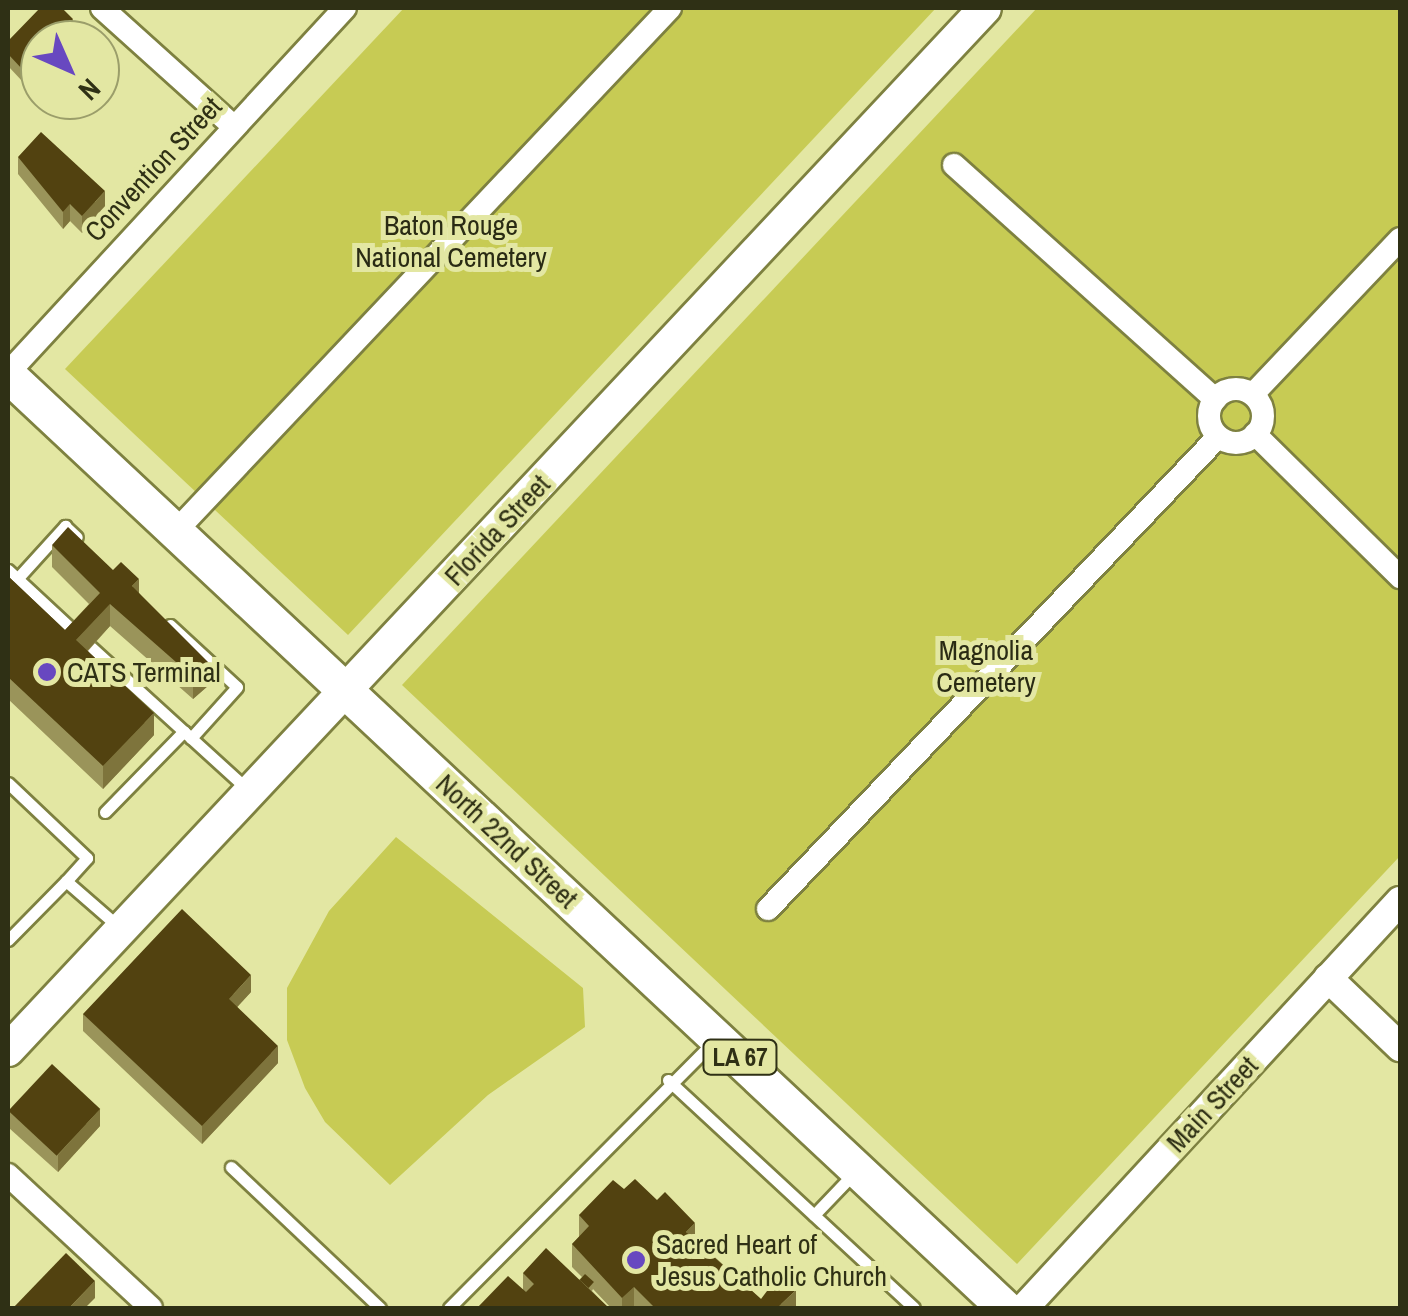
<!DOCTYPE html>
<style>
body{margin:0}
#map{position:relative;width:1408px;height:1316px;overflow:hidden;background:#e3e7a3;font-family:"Archivo Narrow",sans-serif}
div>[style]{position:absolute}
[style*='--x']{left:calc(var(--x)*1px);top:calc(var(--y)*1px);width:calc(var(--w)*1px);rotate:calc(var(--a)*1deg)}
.green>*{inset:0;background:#c7cb54}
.roads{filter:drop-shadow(2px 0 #7e8140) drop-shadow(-2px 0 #7e8140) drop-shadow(0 2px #7e8140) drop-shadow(0 -2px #7e8140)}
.service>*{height:11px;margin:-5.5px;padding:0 5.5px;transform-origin:5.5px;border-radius:5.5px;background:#fff}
.minor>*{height:22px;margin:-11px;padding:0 11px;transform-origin:11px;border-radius:11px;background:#fff}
.minor>.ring{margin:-11px;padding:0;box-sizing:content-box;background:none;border:22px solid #fff;border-radius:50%}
.tertiary>*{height:28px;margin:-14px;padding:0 14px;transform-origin:14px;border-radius:14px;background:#fff}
.secondary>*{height:32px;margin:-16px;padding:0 16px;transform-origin:16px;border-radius:16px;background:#fff}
.primary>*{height:35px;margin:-17.5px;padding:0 17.5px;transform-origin:17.5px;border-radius:17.5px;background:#fff}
.wall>*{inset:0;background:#9a945a}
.shaded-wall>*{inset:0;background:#7e743c}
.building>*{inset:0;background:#524210;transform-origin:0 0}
.dots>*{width:28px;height:28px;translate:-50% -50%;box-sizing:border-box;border:5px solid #e3e7a3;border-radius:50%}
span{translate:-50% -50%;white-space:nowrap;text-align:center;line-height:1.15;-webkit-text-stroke:10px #e3e7a3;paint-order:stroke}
.shield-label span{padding:2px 8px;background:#e3e7a3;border:2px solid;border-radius:8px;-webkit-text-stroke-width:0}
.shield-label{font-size:25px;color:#2f3015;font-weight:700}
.street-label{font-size:28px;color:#2f3015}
.park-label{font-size:28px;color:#2a2b14}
.poi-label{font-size:28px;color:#2f3015}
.left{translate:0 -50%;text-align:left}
.frame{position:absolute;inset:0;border:10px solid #2f3015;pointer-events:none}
.north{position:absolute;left:20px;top:20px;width:100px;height:100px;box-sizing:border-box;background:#e3e7a3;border:2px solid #9b9e6a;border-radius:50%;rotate:135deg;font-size:28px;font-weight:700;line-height:40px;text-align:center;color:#2f3015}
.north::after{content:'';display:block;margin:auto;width:35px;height:45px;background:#6848c0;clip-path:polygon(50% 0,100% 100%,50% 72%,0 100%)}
</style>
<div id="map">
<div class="green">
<i style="clip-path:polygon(404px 8px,936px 8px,348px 635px,65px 369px)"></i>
<i style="clip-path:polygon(1037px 8px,1400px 8px,1400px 856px,1017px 1264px,402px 685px)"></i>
<i style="clip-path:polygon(396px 837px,583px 988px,585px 1027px,488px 1095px,390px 1185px,325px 1122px,305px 1088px,287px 1040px,287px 988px,329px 911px)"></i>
</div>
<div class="roads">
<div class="service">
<i style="--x:8;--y:570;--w:96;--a:42.9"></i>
<i style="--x:17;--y:579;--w:72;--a:-47.8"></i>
<i style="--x:65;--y:526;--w:16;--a:43"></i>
<i style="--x:170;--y:625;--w:91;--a:42.8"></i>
<i style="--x:237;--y:687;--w:69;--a:132"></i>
<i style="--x:91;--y:647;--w:211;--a:42.3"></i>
<i style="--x:8;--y:783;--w:109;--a:43.5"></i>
<i style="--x:87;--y:858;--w:31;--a:132"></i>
<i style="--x:105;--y:812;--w:113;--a:-45.7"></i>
<i style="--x:8;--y:940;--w:83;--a:-45.5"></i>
<i style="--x:66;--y:881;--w:72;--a:41"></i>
<i style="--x:668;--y:1080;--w:335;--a:42.8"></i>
<i style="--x:231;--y:1167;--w:205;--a:43.4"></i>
<i style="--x:814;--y:1215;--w:61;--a:-46.3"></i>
<i style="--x:449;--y:1308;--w:375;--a:-45.2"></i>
</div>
<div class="minor">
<i style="--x:102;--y:8;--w:176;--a:42"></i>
<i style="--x:954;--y:165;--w:351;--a:41.9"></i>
<i style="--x:8;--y:373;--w:497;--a:-47.3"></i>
<i class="ring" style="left:1209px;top:389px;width:32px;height:32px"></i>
<i style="--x:1255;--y:392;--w:211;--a:-46.5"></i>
<i style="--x:1255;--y:434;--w:204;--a:44.6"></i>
<i style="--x:175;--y:532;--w:721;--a:-46.63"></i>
<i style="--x:768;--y:909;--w:649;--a:-46.37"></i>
<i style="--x:8;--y:1175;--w:195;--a:42.9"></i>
</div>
<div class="tertiary">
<i style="--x:1328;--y:978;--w:100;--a:43.8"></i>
<i style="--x:1024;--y:1308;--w:554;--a:-47.27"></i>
</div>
<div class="secondary">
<i style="--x:8;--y:1050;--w:1428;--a:-46.84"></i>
</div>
<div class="primary">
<i style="--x:8;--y:375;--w:1365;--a:43.1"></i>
</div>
</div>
<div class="wall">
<i style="clip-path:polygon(73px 30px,64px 40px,40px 40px,40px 65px,23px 82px,8px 66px,8px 41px)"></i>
<i style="clip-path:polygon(58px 100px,83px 100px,71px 113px)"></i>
<i style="clip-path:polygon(18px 157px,105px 208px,82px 233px,70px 221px,63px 229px,18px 174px)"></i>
<i style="clip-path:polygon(52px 545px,139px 593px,209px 685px,193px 699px,110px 626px,88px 651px,154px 735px,103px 789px,8px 699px,8px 576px,65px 630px,89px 604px,52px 567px)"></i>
<i style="clip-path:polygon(251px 992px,237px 1007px,278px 1063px,202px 1144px,83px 1031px,83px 1014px)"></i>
<i style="clip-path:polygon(9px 1111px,100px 1126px,58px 1172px,9px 1128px)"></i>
<i style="clip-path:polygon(624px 1189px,695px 1239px,761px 1299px,796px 1308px,611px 1308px,593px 1289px,592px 1291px,608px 1308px,477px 1308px,523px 1289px,523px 1273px,579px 1280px,582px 1277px,572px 1267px,572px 1244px,579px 1237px,579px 1215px)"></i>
</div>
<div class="shaded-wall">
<i style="clip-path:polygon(73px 19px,73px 30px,64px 40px,53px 40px)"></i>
<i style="clip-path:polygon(40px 53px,40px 65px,23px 82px,23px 70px)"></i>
<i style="clip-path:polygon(114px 55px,114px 67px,100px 82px,100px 70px)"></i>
<i style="clip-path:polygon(72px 100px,83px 100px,71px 113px,71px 101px)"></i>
<i style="clip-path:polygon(105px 191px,105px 208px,82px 233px,82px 216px)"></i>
<i style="clip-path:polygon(70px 204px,70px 221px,63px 229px,63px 212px)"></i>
<i style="clip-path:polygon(139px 579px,139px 601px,132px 586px)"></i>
<i style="clip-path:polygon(110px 604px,110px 626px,76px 663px,76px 640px)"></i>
<i style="clip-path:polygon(209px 663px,209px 685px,193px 699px,193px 677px)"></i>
<i style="clip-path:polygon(154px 713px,154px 735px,103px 789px,103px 766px)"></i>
<i style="clip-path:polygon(251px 975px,251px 992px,229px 1016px,229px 999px)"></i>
<i style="clip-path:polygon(278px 1046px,278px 1063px,202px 1144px,202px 1126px)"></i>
<i style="clip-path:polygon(100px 1109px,100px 1126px,58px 1172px,58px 1155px)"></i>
<i style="clip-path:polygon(695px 1223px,695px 1245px,686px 1232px)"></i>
<i style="clip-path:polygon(95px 1281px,95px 1298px,85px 1308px,69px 1308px)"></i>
<i style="clip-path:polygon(634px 1287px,634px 1308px,622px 1308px,622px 1298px)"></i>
<i style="clip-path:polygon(796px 1290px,796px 1308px,777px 1308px)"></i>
</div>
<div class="building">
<i style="clip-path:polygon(40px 8px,62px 8px,73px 19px,53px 40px,40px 40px,40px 53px,23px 70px,8px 54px,8px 41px)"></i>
<i style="clip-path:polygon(100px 41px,114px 55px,100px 70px)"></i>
<i style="clip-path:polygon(41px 132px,105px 191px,82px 216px,70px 204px,63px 212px,18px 157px)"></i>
<i style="clip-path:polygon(68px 527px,113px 570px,121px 562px,139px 579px,132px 586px,209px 663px,193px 677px,110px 604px,76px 640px,154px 713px,103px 766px,8px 677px,8px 576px,65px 630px,100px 593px,52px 545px)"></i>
<i style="clip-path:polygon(182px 909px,251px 975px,229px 999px,278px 1046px,202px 1126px,83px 1014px)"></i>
<i style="left:52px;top:1064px;width:66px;height:64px;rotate:43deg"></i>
<i style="clip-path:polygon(635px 1179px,657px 1200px,665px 1192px,695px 1223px,686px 1232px,761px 1299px,779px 1275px,796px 1290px,777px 1308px,655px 1308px,634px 1287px,622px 1298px,572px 1244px,589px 1226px,579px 1215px,613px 1180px,624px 1189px)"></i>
<i style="clip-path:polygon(546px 1248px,608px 1307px,607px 1308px,477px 1308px,508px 1276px,526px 1292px,534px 1284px,523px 1273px)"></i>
<i style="clip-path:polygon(66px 1253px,95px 1281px,69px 1308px,13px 1308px)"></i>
<i style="left:585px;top:1274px;width:12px;height:8px;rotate:42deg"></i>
</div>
<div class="dots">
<i style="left:47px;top:672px;background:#6848c0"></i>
<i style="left:636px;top:1260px;background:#6848c0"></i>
</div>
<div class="shield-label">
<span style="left:740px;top:1057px">LA 67</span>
</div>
<div class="street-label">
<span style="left:153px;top:169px;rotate:-47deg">Convention Street</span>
<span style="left:497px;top:530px;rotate:-47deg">Florida Street</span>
<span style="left:507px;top:841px;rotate:43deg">North 22nd Street</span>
<span style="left:1212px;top:1104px;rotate:-47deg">Main Street</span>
</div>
<div class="park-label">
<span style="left:451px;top:241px">Baton Rouge<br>National Cemetery</span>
<span style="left:986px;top:666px">Magnolia<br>Cemetery</span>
</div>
<div class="poi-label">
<span class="left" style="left:67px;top:672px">CATS Terminal</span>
<span class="left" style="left:656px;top:1260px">Sacred Heart of<br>Jesus Catholic Church</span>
</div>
<div class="frame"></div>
<div class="north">N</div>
</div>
